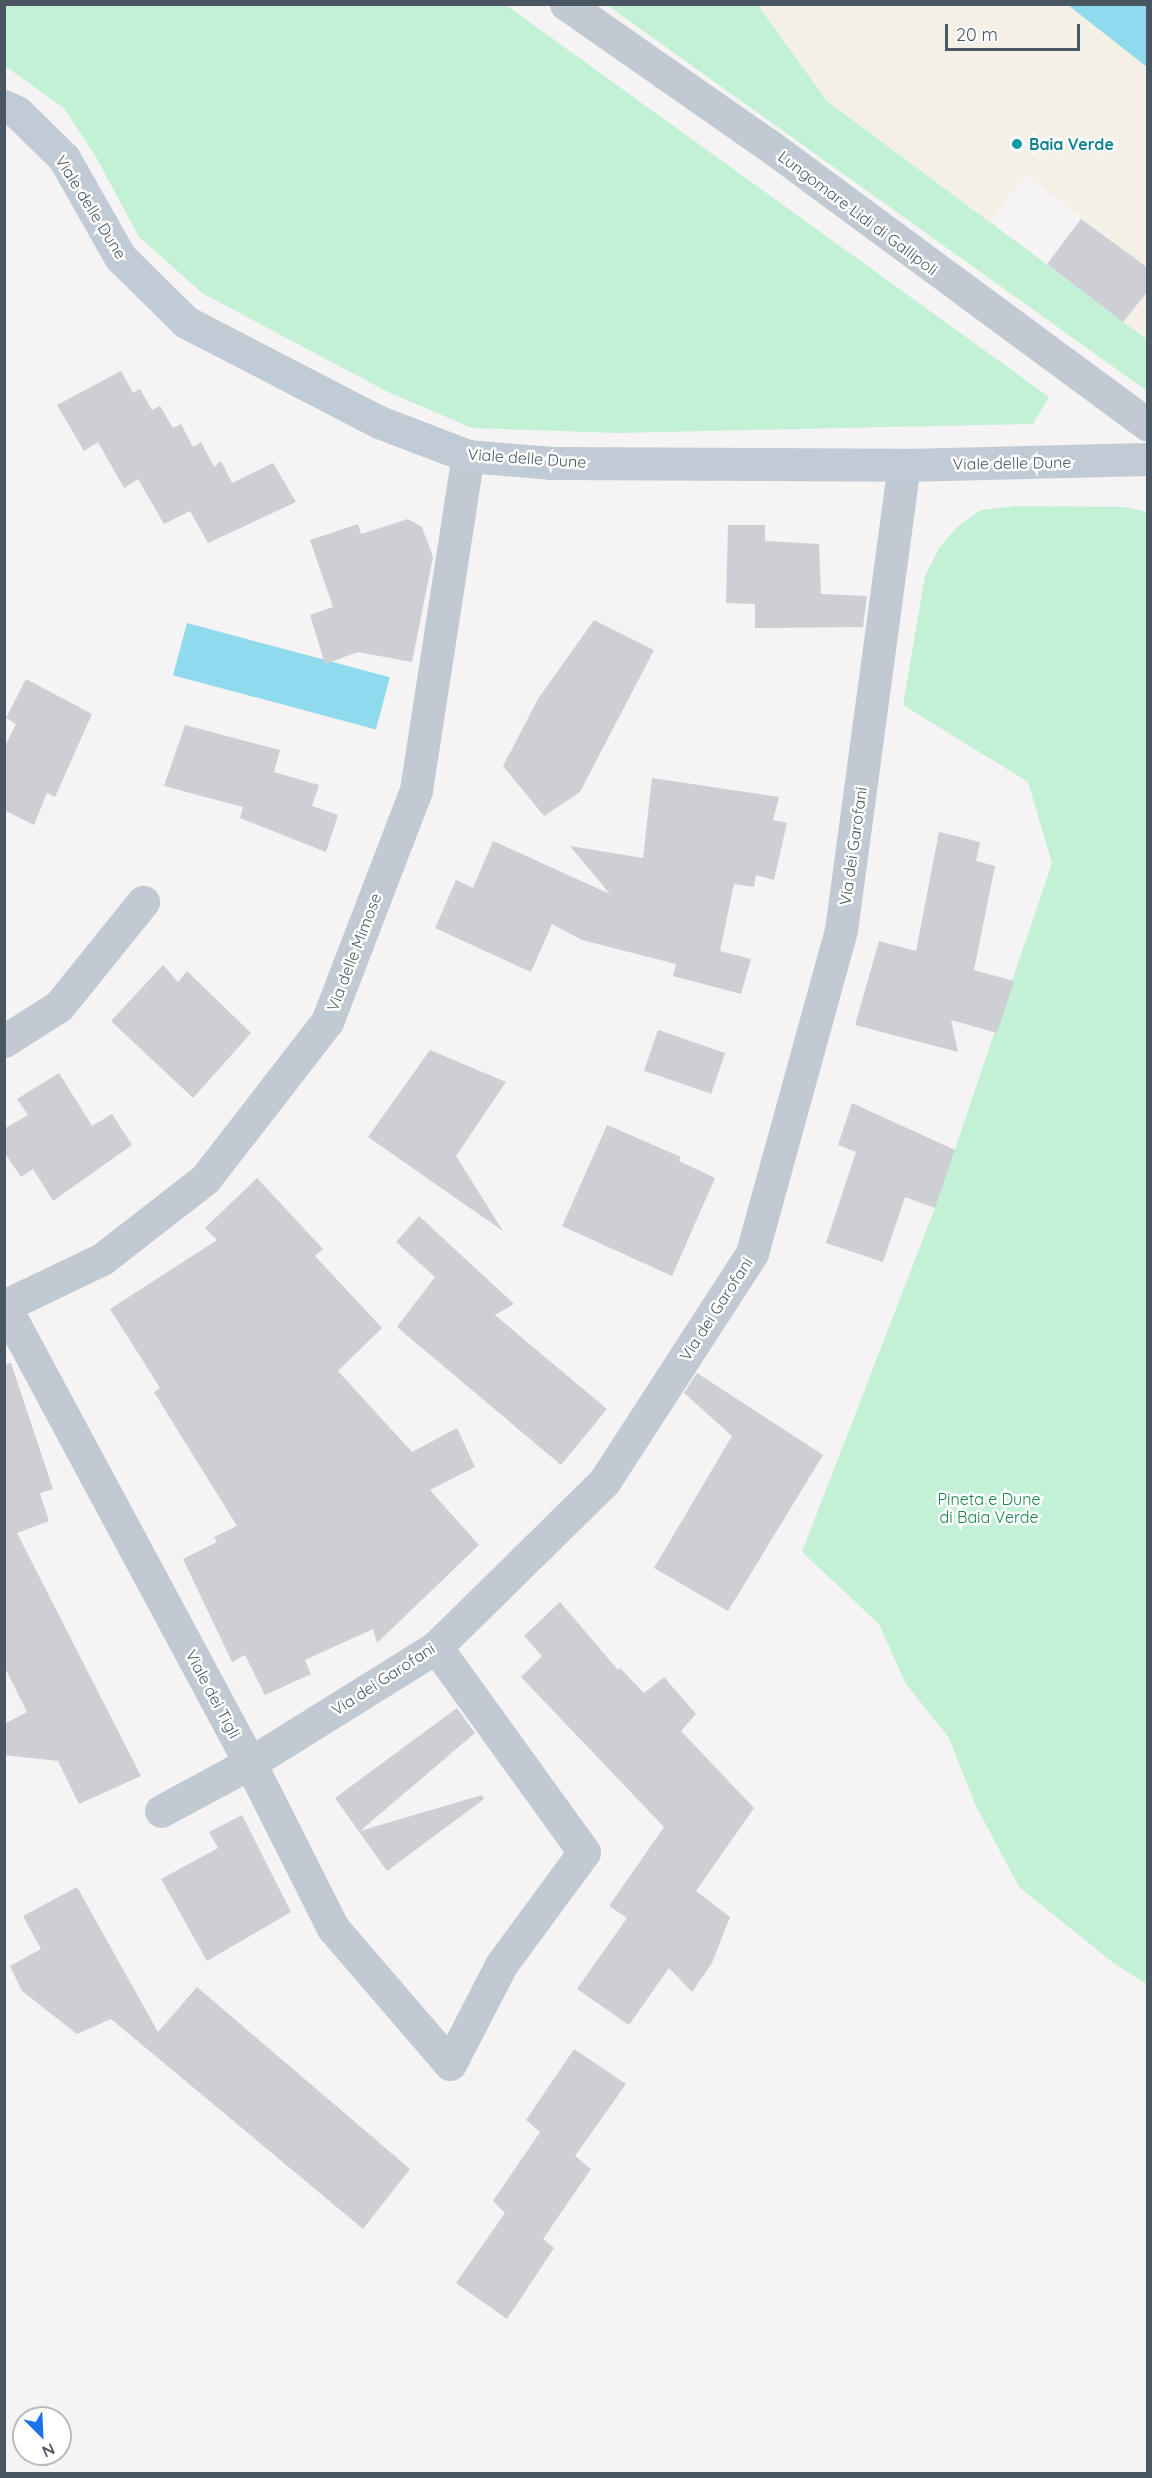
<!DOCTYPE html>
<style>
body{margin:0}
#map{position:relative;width:1152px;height:2478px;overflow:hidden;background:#f5f3f3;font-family:Quicksand,sans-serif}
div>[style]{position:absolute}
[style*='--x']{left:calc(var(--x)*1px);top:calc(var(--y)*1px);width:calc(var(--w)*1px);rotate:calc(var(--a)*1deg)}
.green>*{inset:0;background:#c3f1d5}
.sand>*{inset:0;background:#f5f0e5}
.water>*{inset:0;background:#90daee;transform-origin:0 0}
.building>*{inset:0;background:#cdcfd5;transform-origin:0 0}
.street>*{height:33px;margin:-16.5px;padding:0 16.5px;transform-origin:16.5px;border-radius:16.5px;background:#c1cad2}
.secondary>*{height:33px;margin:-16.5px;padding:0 16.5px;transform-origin:16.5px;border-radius:16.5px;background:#c1cbd6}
.dots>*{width:16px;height:16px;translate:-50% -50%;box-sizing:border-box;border:3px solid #fff;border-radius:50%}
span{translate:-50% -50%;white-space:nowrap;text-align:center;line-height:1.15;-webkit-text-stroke:5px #fff;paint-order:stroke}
.culture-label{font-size:16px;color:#0d838f;font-weight:700}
.left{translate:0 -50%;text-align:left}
.street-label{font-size:16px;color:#4a5661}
.park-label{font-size:16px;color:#17864f}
.frame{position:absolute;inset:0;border:6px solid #4a5661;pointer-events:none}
.north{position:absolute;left:12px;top:2406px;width:60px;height:60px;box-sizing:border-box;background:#fff;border:2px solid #b7bbc0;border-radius:50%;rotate:156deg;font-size:16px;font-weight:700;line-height:24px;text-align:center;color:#4a5661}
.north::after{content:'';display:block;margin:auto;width:21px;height:27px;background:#1a73e8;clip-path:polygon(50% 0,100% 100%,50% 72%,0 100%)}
.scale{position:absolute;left:945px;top:24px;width:135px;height:27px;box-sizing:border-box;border:3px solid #4a5661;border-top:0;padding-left:8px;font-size:18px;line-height:21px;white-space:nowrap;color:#4a5661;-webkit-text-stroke:4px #fff;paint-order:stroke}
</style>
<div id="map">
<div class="green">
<i style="clip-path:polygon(5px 4px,506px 5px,1049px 397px,1033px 424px,617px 433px,472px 428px,388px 392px,202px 293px,139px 237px,96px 157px,64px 108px,5px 66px)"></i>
<i style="clip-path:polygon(607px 5px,758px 5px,827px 101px,1147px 339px,1147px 391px)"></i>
<i style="clip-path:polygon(1017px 506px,1125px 507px,1147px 512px,1147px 1984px,1116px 1965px,1019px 1887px,975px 1804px,949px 1738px,906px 1684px,879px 1624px,802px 1552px,935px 1208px,1052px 863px,1028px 782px,903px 705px,925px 576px,939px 548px,957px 527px,981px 510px)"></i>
</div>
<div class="sand">
<i style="clip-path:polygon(758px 5px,1068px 5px,1147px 67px,1147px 268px,1026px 175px,990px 222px,827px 101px)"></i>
<i style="clip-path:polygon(1147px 291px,1147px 339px,1123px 322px)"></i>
</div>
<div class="water">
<i style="clip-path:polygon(1068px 5px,1147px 5px,1147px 67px)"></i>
<i style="left:187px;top:623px;width:210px;height:54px;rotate:15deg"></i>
</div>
<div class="building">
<i style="clip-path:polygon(1081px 219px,1148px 268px,1148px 291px,1123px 322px,1047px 264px)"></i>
<i style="clip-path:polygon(121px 371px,133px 393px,140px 389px,152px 410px,160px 406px,173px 428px,181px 424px,193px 447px,201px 442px,214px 467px,221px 461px,232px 483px,273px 463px,296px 502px,208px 543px,190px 511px,164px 524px,138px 479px,124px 488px,98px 442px,84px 451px,57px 405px)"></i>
<i style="clip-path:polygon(408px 519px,422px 527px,433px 557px,412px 662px,358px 652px,325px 664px,310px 615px,333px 607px,310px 540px,358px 524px,361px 534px)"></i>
<i style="clip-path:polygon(728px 525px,765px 525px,765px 541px,819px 544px,821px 594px,867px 596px,863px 627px,755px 628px,755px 604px,726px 603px)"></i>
<i style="clip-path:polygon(594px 620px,654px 650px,580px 792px,544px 816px,503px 766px,538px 699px)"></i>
<i style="clip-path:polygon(26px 679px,92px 714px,55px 797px,47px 793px,34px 825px,4px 810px,4px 748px,16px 724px,6px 718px)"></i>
<i style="clip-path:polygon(185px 725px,280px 750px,274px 772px,319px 785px,312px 806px,338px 815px,326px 852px,240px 818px,243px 807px,164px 786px)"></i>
<i style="clip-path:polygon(652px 778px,779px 797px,773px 820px,787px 823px,774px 880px,756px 875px,754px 887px,734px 884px,720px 951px,751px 959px,741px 994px,673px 976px,676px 964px,582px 940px,552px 924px,531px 972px,435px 928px,456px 880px,473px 888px,493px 841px,610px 894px,570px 846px,643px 858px)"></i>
<i style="clip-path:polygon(939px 832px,980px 842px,976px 861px,995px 866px,974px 970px,1014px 981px,997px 1033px,951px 1020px,958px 1052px,855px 1025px,879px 941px,916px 951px)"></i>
<i style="clip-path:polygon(163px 965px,178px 982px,187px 971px,251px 1033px,193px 1098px,111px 1021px)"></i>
<i style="left:658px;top:1030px;width:71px;height:43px;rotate:19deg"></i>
<i style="clip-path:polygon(430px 1050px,506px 1082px,456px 1156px,503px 1231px,368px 1137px)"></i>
<i style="clip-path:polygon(59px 1073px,92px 1126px,112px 1114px,132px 1145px,53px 1201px,33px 1169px,21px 1177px,4px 1152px,4px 1129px,28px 1115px,17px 1099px)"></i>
<i style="clip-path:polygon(852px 1103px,955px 1150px,935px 1208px,905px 1197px,883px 1262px,826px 1243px,856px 1152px,838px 1145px)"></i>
<i style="clip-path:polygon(607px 1125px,681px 1157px,679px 1161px,715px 1178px,672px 1276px,562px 1226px)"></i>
<i style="clip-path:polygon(257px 1178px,323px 1249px,315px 1256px,382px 1328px,338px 1371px,412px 1452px,457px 1428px,475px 1467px,430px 1490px,479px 1545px,377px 1643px,373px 1629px,305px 1660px,311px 1674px,265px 1695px,245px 1655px,232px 1662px,183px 1559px,217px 1542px,214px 1537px,237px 1526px,154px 1392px,160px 1388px,110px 1309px,217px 1240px,205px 1228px)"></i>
<i style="clip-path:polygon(419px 1216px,514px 1304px,495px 1315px,607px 1409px,561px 1465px,397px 1327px,435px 1277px,396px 1242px)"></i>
<i style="clip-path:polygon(11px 1363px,53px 1489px,40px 1493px,49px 1521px,17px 1533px,141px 1776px,79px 1804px,58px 1761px,4px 1755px,4px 1724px,27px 1712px,4px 1666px,4px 1364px)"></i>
<i style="clip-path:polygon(697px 1373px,823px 1455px,728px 1611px,654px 1568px,732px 1436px,684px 1393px)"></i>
<i style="clip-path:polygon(560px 1602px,618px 1670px,620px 1668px,644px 1693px,664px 1677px,696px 1714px,681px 1731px,754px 1808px,696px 1891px,730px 1917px,712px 1963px,692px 1992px,669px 1968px,629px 2025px,577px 1989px,627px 1918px,609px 1906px,664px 1827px,521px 1677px,542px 1656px,524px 1636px)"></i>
<i style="clip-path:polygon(457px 1708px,475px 1733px,360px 1831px,482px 1795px,484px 1799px,387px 1871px,335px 1798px)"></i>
<i style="clip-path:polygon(242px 1815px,291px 1912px,207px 1961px,161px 1879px,218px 1848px,209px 1832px)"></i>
<i style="clip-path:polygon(77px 1887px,158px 2032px,197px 1987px,410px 2169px,363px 2229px,111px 2019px,77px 2034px,22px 1991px,10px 1966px,41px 1949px,23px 1916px)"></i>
<i style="clip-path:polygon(574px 2049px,626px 2084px,575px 2156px,591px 2169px,543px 2239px,554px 2248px,507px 2319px,456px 2283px,505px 2213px,493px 2201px,540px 2132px,526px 2120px)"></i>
</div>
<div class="street">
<i style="--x:566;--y:4;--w:245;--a:34.9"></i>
<i style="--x:767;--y:144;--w:473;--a:36.4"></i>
<i style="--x:4;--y:1041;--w:65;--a:-32.5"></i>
<i style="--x:59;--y:1006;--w:134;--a:-51.1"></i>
<i style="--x:4;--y:1305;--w:520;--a:61.76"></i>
<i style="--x:250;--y:1763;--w:185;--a:63.3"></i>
<i style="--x:333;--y:1928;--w:179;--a:49.3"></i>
<i style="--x:450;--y:2064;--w:111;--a:-62.7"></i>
<i style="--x:501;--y:1965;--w:140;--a:-53.7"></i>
<i style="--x:584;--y:1852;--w:253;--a:-125.8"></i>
<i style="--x:4;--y:1306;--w:109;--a:-25.6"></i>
<i style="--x:102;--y:1259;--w:130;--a:-37.8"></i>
<i style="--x:205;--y:1179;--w:199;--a:-52.2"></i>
<i style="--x:327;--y:1022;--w:248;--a:-69"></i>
<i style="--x:416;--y:790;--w:338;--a:-81.2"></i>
<i style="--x:161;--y:1811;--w:101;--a:-28.3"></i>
<i style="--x:250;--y:1763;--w:219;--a:-31.9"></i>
<i style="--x:436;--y:1647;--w:235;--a:-44.5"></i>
<i style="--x:604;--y:1482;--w:273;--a:-57.1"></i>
<i style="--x:752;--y:1253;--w:335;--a:-74.6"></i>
<i style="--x:841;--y:930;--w:469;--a:-82.3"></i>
</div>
<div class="secondary">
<i style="--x:4;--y:106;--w:14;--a:25"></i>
<i style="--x:17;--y:112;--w:66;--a:44.4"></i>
<i style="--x:64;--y:158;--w:114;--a:60.5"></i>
<i style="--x:120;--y:257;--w:93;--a:44.6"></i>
<i style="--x:186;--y:322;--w:217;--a:27.4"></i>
<i style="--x:379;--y:422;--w:95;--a:20.9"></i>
<i style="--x:468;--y:456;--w:84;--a:4.8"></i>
<i style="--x:552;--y:463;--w:352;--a:0.3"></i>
<i style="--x:904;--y:465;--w:244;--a:-1.4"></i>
</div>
<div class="dots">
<i style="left:1017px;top:144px;background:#0f9aa8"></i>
</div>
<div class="culture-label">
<span class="left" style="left:1029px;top:144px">Baia Verde</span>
</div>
<div class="street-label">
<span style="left:91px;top:207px;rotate:58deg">Viale delle Dune</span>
<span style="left:858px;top:213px;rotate:37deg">Lungomare Lidi di Gallipoli</span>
<span style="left:527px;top:458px;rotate:4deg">Viale delle Dune</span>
<span style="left:1012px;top:463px;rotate:-1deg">Viale delle Dune</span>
<span style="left:853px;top:846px;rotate:-82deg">Via dei Garofani</span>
<span style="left:354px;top:952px;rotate:-69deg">Via delle Mimose</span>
<span style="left:716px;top:1309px;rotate:-57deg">Via dei Garofani</span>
<span style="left:383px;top:1679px;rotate:-33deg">Via dei Garofani</span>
<span style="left:213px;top:1694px;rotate:62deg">Viale dei Tigli</span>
</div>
<div class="park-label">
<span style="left:989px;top:1508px">Pineta e Dune<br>di Baia Verde</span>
</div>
<div class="frame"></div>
<div class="north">N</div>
<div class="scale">20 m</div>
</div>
